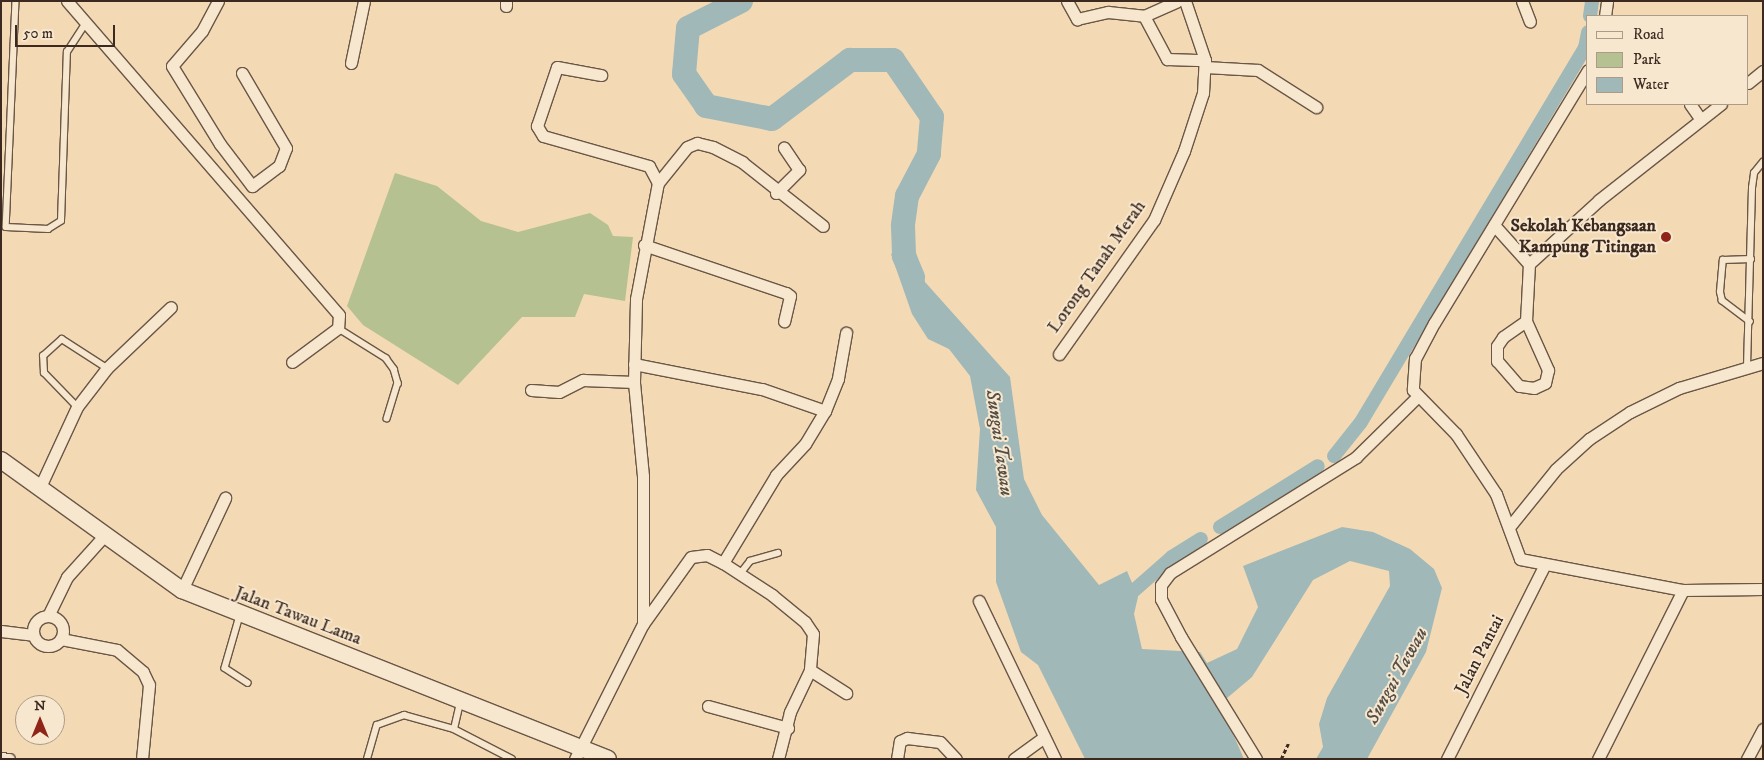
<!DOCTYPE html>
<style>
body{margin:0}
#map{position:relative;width:1764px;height:760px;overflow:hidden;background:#f3dab4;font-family:"IM FELL DW Pica",serif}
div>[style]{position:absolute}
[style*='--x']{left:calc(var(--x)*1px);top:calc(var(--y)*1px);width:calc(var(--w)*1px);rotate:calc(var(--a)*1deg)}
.green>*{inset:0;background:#b5c191}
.water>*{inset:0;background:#a0b8b8}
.canal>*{height:14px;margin:-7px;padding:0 7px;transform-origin:7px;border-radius:7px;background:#a0b8b8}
.river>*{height:24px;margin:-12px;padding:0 12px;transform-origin:12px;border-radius:12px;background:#a0b8b8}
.path>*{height:2.5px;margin-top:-1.25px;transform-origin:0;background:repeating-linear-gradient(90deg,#3c2a21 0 4px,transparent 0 6.5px)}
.roads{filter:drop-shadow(1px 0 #6a5646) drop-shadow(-1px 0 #6a5646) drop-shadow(0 1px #6a5646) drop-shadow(0 -1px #6a5646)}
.lane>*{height:5.5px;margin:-2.75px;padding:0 2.75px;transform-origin:2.75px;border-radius:2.75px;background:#f7e7ce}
.street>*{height:11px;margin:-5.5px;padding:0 5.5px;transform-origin:5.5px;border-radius:5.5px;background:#f7e7ce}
.street>.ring{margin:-5.5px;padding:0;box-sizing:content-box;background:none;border:11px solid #f7e7ce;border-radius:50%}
.secondary>*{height:16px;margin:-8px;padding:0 8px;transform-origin:8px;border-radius:8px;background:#f7e7ce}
.dots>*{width:14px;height:14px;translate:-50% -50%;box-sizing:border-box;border:2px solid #f7e7ce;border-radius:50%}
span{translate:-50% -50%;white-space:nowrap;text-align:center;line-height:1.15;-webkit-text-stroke:4px #f7e7ce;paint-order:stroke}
.poi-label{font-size:18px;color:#3c2a21;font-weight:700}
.right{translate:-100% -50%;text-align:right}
.street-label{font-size:18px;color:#3c2a21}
.water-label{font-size:19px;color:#554e47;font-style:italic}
.frame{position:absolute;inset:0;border:2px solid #3c2a21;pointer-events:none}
.legend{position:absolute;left:1586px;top:15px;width:162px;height:90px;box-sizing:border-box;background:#f7e7ce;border:1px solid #ac9b89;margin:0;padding:6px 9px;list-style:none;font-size:15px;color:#3c2a21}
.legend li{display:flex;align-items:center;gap:10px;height:25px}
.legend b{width:25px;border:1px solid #ac9b89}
.north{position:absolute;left:15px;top:695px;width:50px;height:50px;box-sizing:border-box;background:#f7e7ce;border:1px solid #ac9b89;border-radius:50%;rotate:0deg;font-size:14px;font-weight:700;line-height:20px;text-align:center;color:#3c2a21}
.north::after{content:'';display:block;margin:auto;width:18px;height:22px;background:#8f2418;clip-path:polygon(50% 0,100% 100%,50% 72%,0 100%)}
.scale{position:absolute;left:15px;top:25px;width:100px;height:22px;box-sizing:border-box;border:2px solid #3c2a21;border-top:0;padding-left:6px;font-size:15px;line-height:18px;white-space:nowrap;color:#3c2a21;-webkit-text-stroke:4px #f7e7ce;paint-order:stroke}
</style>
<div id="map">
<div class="green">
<i style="clip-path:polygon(395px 173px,437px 186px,481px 221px,518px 232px,590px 213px,608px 225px,613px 236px,633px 237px,625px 301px,584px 294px,575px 317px,522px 317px,458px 385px,363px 325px,347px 306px)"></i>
</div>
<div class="water">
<i style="clip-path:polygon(912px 240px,925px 282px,1010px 377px,1024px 479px,1042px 515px,1099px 585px,1127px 571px,1138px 597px,1134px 614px,1142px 649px,1200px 652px,1207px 663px,1237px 649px,1258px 607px,1243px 566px,1342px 527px,1373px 532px,1410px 549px,1434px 569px,1442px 588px,1426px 652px,1367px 759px,1316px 759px,1323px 747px,1319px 724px,1327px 698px,1390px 586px,1389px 571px,1350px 561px,1313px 580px,1252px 677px,1220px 704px,1244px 759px,1085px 759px,1038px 665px,1021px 652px,996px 582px,996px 527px,976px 490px,980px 429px,970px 376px,949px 349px,928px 339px,912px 314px,891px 254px)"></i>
</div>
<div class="canal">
<i style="--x:1590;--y:16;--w:15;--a:-82"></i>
<i style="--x:1334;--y:456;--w:43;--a:-51.5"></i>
<i style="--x:1361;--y:422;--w:436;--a:-59.1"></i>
<i style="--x:1585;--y:48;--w:16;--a:-79"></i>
<i style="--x:1220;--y:527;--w:115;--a:-31.9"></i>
<i style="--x:1122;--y:601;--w:67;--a:-41.3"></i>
<i style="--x:1172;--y:557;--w:34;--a:-32"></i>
</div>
<div class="river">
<i style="--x:741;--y:1;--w:59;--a:153"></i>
<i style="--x:688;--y:28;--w:46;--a:95"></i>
<i style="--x:684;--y:74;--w:39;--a:55"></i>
<i style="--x:706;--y:106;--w:67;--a:11.1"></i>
<i style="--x:772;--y:119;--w:98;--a:-37.1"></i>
<i style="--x:850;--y:60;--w:43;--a:0"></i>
<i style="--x:893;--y:60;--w:69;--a:55.6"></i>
<i style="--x:932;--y:117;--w:37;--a:95"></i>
<i style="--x:929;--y:154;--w:47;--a:117.6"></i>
<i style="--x:907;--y:196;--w:30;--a:98"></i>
<i style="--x:903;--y:226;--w:30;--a:88"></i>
<i style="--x:904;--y:256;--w:23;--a:67"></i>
</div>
<div class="path">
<i style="--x:1281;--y:759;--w:17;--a:-65"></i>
</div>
<div class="roads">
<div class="lane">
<i style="--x:16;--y:1;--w:226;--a:92.5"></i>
<i style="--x:6;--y:227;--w:42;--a:2.7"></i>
<i style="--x:48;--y:229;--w:15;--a:-32"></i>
<i style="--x:61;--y:221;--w:169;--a:-88"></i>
<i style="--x:67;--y:52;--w:35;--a:-57"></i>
<i style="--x:1750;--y:322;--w:35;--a:-143"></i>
<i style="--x:1722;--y:301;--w:9;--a:-103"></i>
<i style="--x:1720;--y:292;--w:32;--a:-85"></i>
<i style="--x:1723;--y:260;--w:28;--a:-2"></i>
<i style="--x:338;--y:328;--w:57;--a:32"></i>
<i style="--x:386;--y:358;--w:14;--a:54"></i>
<i style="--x:394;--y:369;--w:15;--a:74"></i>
<i style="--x:398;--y:383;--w:37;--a:107"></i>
<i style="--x:1747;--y:367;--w:179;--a:-88.4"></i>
<i style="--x:1752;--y:188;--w:15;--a:-82"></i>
<i style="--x:1754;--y:173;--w:14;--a:-51"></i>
<i style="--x:77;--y:407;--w:47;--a:-134.1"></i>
<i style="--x:44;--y:373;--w:17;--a:-93"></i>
<i style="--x:43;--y:356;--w:25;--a:-42"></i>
<i style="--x:62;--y:339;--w:54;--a:32.8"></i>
<i style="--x:740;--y:574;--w:16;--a:-52"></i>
<i style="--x:750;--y:561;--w:29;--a:-16"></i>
<i style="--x:240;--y:616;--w:54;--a:106.1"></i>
<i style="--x:225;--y:668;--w:27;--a:33"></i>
<i style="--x:454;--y:729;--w:27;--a:-77"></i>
<i style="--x:367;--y:759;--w:35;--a:-74"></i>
<i style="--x:377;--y:725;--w:29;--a:-20"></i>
<i style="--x:404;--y:715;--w:52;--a:15.6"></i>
<i style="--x:454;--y:729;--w:65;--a:27.3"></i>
</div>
<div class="street">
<i style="--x:67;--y:1;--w:415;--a:49.1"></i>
<i style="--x:339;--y:315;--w:13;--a:94"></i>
<i style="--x:338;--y:328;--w:57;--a:143.5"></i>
<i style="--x:218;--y:1;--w:34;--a:118"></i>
<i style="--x:202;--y:31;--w:46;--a:130.6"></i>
<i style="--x:172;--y:66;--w:92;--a:58.4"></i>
<i style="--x:220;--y:144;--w:53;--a:52.7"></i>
<i style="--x:252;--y:186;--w:34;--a:-37"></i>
<i style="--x:279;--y:166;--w:19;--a:-69"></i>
<i style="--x:286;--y:148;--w:87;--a:-120.4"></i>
<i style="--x:506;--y:1;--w:5;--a:90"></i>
<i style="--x:1067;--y:1;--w:21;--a:61"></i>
<i style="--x:1077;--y:19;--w:32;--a:-13"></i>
<i style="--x:1108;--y:12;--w:36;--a:6"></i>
<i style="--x:1144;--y:16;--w:36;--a:-24"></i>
<i style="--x:1522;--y:1;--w:22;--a:69"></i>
<i style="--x:1144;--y:16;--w:49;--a:61.9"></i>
<i style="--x:1167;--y:59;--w:38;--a:2"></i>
<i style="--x:1605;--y:16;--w:15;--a:-82"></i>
<i style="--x:351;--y:63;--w:63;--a:-78.2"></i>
<i style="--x:1205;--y:67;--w:53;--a:3.2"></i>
<i style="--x:1258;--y:70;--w:69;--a:32.5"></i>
<i style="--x:1588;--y:70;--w:296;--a:121.3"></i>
<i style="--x:1434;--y:323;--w:40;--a:118"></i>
<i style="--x:1415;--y:358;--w:32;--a:94"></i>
<i style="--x:1413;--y:390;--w:62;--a:45.7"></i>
<i style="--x:1456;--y:434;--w:72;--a:56.3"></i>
<i style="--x:1496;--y:494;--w:69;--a:69.7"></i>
<i style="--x:1520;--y:559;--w:166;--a:10.8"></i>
<i style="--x:1683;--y:590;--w:80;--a:-0.7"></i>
<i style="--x:1748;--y:83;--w:19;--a:-39"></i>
<i style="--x:1690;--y:104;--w:19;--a:55"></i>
<i style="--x:658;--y:183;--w:46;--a:-51.1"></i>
<i style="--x:687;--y:147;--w:11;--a:-22"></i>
<i style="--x:697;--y:143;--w:16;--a:14"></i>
<i style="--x:713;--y:147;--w:33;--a:27"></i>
<i style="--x:742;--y:162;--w:103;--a:38.3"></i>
<i style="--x:776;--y:193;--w:33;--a:-45"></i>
<i style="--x:799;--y:170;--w:27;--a:-124"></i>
<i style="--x:1494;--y:225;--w:52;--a:48.1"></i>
<i style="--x:1529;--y:264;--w:95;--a:-42.4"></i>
<i style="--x:1599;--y:200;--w:155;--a:-38.2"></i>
<i style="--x:644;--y:245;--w:150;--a:18.7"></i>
<i style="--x:786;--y:293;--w:5;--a:37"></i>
<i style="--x:790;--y:296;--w:26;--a:103"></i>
<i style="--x:1526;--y:321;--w:54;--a:65.8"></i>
<i style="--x:1548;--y:370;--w:13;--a:103"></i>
<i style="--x:1545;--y:383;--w:12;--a:156"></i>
<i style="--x:1534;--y:388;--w:15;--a:-172"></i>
<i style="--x:1519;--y:386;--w:33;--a:-131"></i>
<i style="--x:1497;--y:361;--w:15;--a:-90"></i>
<i style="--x:1497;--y:346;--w:11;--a:-56"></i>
<i style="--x:1503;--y:337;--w:28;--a:-35"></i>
<i style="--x:1526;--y:321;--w:57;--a:-87"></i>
<i style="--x:1059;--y:354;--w:164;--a:-54.7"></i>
<i style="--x:1154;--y:220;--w:75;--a:-66.5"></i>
<i style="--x:1184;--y:151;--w:61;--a:-71.9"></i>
<i style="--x:1203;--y:93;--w:33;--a:-87"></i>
<i style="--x:1205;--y:60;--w:62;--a:-108.7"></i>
<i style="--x:634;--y:364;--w:130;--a:11.1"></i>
<i style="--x:762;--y:389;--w:67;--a:19.2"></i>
<i style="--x:531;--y:390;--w:28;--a:4"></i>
<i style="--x:559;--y:392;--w:27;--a:-27"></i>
<i style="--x:583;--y:380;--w:51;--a:2.2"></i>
<i style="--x:40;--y:487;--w:88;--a:-65.2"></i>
<i style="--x:77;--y:407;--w:49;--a:-52.4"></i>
<i style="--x:107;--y:368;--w:88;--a:-43.6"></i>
<i style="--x:1510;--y:526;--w:73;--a:-51.1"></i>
<i style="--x:1556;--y:469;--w:45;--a:-42.3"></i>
<i style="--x:1589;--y:439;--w:49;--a:-33.4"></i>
<i style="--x:1630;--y:412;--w:55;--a:-26.1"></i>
<i style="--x:1679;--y:388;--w:88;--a:-16.6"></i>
<i style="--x:723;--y:563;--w:59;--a:33.1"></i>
<i style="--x:772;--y:595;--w:43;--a:39.3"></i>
<i style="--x:805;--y:622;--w:14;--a:56"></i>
<i style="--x:813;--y:634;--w:36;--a:95"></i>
<i style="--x:810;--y:670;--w:47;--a:115.5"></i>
<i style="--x:790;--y:712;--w:49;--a:104.3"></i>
<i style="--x:182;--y:590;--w:102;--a:-64.9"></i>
<i style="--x:979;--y:601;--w:175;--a:64.3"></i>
<i class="ring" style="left:33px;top:616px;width:19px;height:19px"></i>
<i style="--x:48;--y:616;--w:43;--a:-64"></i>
<i style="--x:67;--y:577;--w:54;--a:-48"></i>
<i style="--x:643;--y:624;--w:82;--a:-54.4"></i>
<i style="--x:691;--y:557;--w:16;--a:-7"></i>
<i style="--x:707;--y:555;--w:18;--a:27"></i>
<i style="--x:723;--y:563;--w:103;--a:-58.9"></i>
<i style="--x:776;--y:475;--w:42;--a:-46.9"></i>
<i style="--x:805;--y:444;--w:39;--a:-59"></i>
<i style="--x:825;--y:411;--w:35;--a:-68"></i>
<i style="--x:838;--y:378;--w:46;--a:-79.9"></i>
<i style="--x:1;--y:631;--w:32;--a:7"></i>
<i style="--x:61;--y:639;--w:57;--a:11.1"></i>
<i style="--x:117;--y:650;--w:34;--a:40"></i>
<i style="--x:143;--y:672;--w:14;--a:65"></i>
<i style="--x:149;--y:685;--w:74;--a:95.4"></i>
<i style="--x:810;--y:670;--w:43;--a:32.6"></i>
<i style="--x:708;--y:706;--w:83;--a:15.4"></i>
<i style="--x:1;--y:758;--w:8;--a:7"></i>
<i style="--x:575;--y:759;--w:151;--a:-63.3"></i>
<i style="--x:643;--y:624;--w:148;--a:-90"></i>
<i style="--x:643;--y:476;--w:94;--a:-95.5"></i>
<i style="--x:634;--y:382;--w:83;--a:-88.6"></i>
<i style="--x:636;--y:299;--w:118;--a:-79.3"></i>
<i style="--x:658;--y:183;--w:19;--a:-118"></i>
<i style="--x:649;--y:166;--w:110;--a:-164.2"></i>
<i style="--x:543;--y:136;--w:12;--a:-121"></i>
<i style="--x:537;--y:126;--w:62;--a:-71.3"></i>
<i style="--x:557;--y:67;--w:45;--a:10.3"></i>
<i style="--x:897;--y:759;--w:18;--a:-81"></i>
<i style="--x:900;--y:741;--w:8;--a:-23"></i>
<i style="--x:907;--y:738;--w:33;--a:7"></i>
<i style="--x:940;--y:742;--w:23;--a:47"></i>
<i style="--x:1014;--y:759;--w:37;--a:-36"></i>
<i style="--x:1256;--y:759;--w:143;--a:-121.6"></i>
<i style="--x:1181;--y:637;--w:43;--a:-117.8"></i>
<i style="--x:1161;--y:599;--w:14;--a:-90"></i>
<i style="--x:1161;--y:585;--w:15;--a:-53"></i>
<i style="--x:1170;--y:573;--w:219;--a:-31.9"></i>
<i style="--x:1356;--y:457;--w:86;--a:-44.5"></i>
<i style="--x:1447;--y:759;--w:216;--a:-63.3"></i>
<i style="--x:1598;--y:759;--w:189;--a:-63.3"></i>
<i style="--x:1747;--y:759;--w:34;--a:-62"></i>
</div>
<div class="secondary">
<i style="--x:1;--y:460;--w:223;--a:35.7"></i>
<i style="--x:182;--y:590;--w:458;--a:21.6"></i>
</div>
</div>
<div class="dots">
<i style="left:1666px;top:237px;background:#8f2418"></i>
</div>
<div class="poi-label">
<span class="right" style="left:1656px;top:237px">Sekolah Kebangsaan<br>Kampung Titingan</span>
</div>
<div class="street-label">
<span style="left:1097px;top:267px;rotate:-55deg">Lorong Tanah Merah</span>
<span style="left:298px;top:616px;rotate:21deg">Jalan Tawau Lama</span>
<span style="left:1480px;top:655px;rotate:-63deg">Jalan Pantai</span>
</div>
<div class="water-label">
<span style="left:999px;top:443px;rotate:82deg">Sungai Tawau</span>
<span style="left:1397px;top:676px;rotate:-61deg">Sungai Tawau</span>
</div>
<div class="frame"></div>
<ul class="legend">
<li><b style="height:6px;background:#f7e7ce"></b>Road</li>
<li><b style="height:14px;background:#b5c191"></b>Park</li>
<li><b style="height:14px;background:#a0b8b8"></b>Water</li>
</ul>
<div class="north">N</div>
<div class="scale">50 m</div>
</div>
